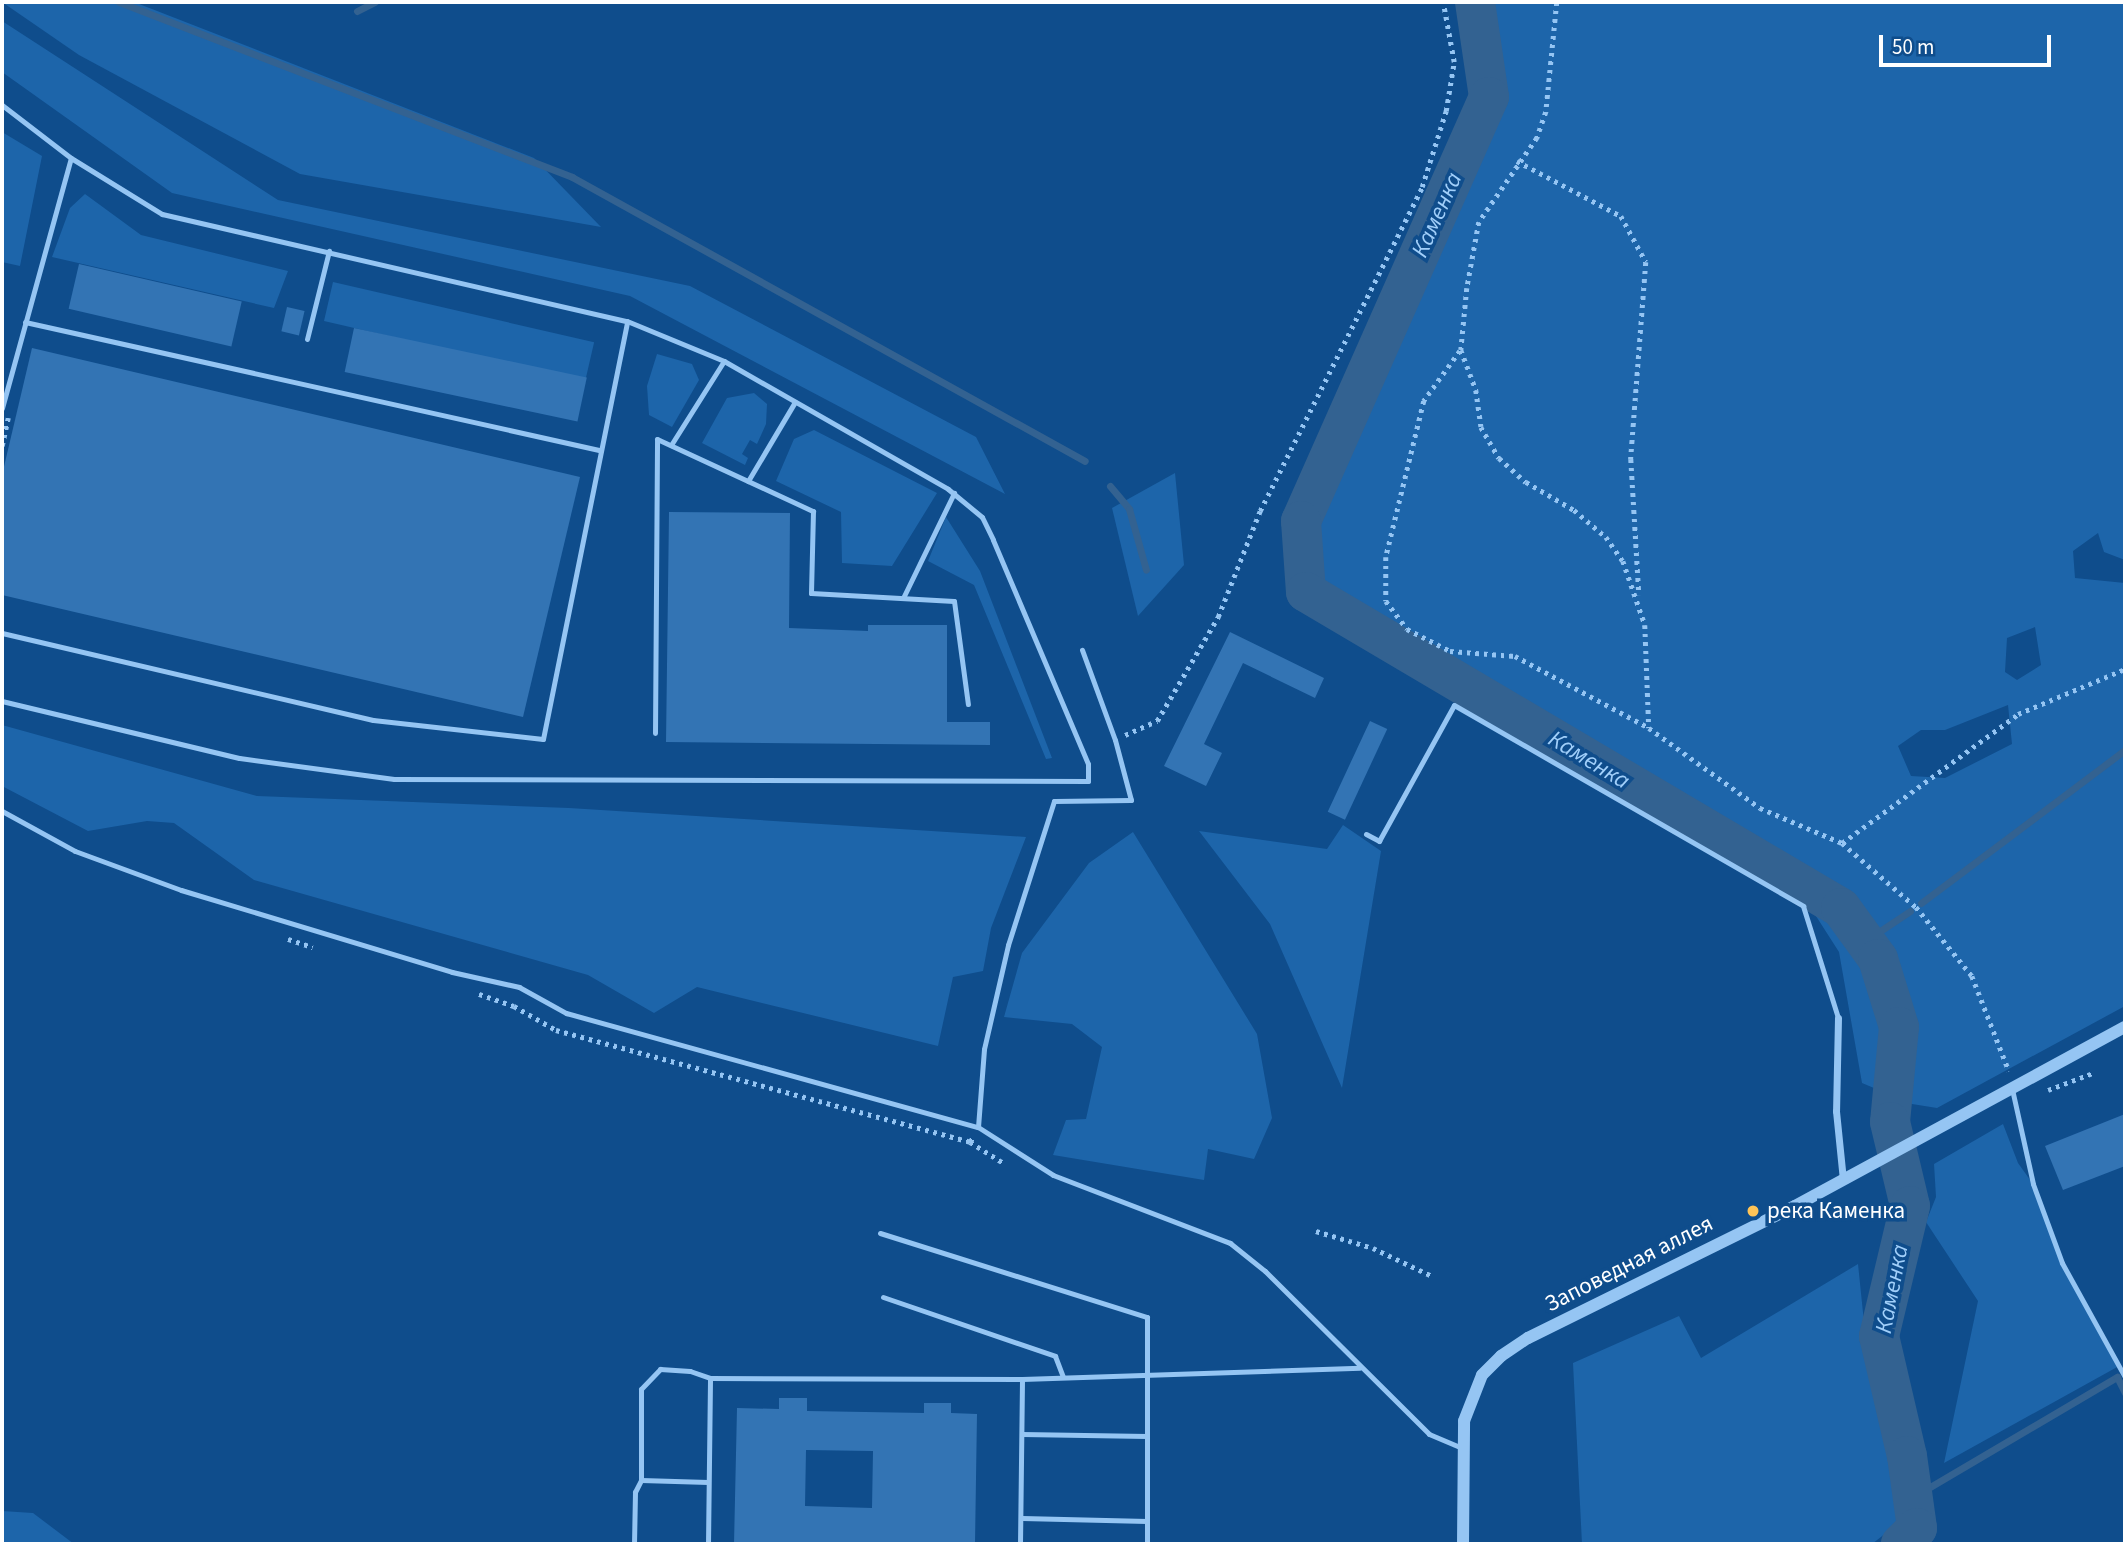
<!DOCTYPE html>
<meta charset="utf-8">
<style>
body{margin:0}
#map{position:relative;width:2127px;height:1546px;overflow:hidden;background:#0f4d8c;font-family:"Source Sans 3",sans-serif}
div>[style]{position:absolute}
[style*='--x']{left:calc(var(--x)*1px);top:calc(var(--y)*1px);width:calc(var(--w)*1px);rotate:calc(var(--a)*1deg)}
.green>*{inset:0;background:#1d65aa;transform-origin:0 0}
.stream>*{height:7px;margin:-3.5px;padding:0 3.5px;transform-origin:3.5px;border-radius:3.5px;background:#336291}
.river>*{height:40px;margin:-20px;padding:0 20px;transform-origin:20px;border-radius:20px;background:#336291}
.building>*{inset:0;background:#3374b4;transform-origin:0 0}
.path>*{height:4.5px;margin-top:-2.25px;transform-origin:0;background:repeating-linear-gradient(90deg,#95c5f3 0 3.5px,transparent 0 8.5px)}
.service>*{height:5px;margin:-2.5px;padding:0 2.5px;transform-origin:2.5px;border-radius:2.5px;background:#95c5f3}
.minor>*{height:7px;margin:-3.5px;padding:0 3.5px;transform-origin:3.5px;border-radius:3.5px;background:#95c5f3}
.tertiary>*{height:12px;margin:-6px;padding:0 6px;transform-origin:6px;border-radius:6px;background:#95c5f3}
.dots>*{width:19px;height:19px;translate:-50% -50%;box-sizing:border-box;border:4px solid #0f4d8c;border-radius:50%}
span{translate:-50% -50%;white-space:nowrap;text-align:center;line-height:1.15;-webkit-text-stroke:7px #0f4d8c;paint-order:stroke}
.poi-label{font-size:23px;color:#fff}
.left{translate:0 -50%;text-align:left}
.street-label{font-size:23px;color:#fff}
.water-label{font-size:24px;color:#a1cffa;font-style:italic}
.frame{position:absolute;inset:0;border:4px solid #fff;pointer-events:none}
.scale{position:absolute;left:1879px;top:35px;width:172px;height:32px;box-sizing:border-box;border:4px solid #fff;border-top:0;padding-left:9px;font-size:21px;line-height:24px;white-space:nowrap;color:#fff;-webkit-text-stroke:5px #0f4d8c;paint-order:stroke}
</style>
<div id="map">
<div class="green">
<i style="clip-path:polygon(2px 2px,134px 2px,534px 158px,601px 227px,300px 174px,79px 55px)"></i>
<i style="clip-path:polygon(evenodd,1490px 2px,2125px 2px,2125px 560px,2104px 552px,2098px 533px,2073px 551px,2075px 578px,2125px 583px,2125px 1006px,1937px 1108px,1912px 1104px,1862px 1083px,1839px 952px,1807px 902px,1308px 598px,1316px 526px,1504px 100px,1490px 2px,2035px 627px,2041px 665px,2017px 680px,2005px 672px,2007px 638px,2035px 627px,1490px 2px,2008px 705px,2012px 744px,1945px 778px,1911px 776px,1898px 746px,1921px 730px,1945px 730px,2008px 705px)"></i>
<i style="clip-path:polygon(2px 21px,278px 200px,690px 286px,976px 437px,1005px 494px,630px 296px,172px 193px,2px 72px)"></i>
<i style="clip-path:polygon(2px 132px,42px 156px,20px 266px,2px 262px)"></i>
<i style="clip-path:polygon(85px 194px,141px 235px,288px 271px,274px 308px,52px 257px,70px 208px)"></i>
<i style="left:333px;top:282px;width:268px;height:40px;rotate:13deg"></i>
<i style="clip-path:polygon(657px 354px,692px 364px,699px 380px,672px 427px,649px 415px,647px 386px)"></i>
<i style="clip-path:polygon(754px 393px,767px 404px,766px 424px,757px 444px,750px 440px,742px 454px,748px 458px,745px 465px,702px 443px,727px 398px)"></i>
<i style="clip-path:polygon(814px 430px,937px 493px,892px 566px,842px 563px,841px 512px,776px 481px,794px 439px)"></i>
<i style="clip-path:polygon(1175px 473px,1184px 565px,1138px 616px,1112px 508px)"></i>
<i style="clip-path:polygon(946px 517px,980px 571px,1052px 758px,1046px 759px,974px 585px,928px 561px)"></i>
<i style="clip-path:polygon(2px 725px,257px 796px,569px 808px,1026px 837px,991px 928px,983px 971px,953px 977px,938px 1046px,697px 987px,654px 1013px,588px 975px,254px 880px,174px 823px,147px 821px,88px 831px,2px 786px)"></i>
<i style="clip-path:polygon(1343px 825px,1381px 851px,1342px 1088px,1270px 924px,1199px 831px,1327px 849px)"></i>
<i style="clip-path:polygon(1133px 832px,1257px 1034px,1272px 1118px,1254px 1159px,1208px 1149px,1204px 1180px,1053px 1155px,1066px 1120px,1086px 1119px,1102px 1047px,1072px 1024px,1004px 1017px,1022px 953px,1089px 863px)"></i>
<i style="clip-path:polygon(2003px 1124px,2018px 1163px,2033px 1184px,2062px 1263px,2119px 1366px,1944px 1463px,1978px 1301px,1926px 1222px,1936px 1197px,1934px 1164px)"></i>
<i style="clip-path:polygon(1858px 1264px,1865px 1332px,1894px 1463px,1900px 1522px,1872px 1544px,1582px 1544px,1573px 1363px,1679px 1316px,1701px 1358px)"></i>
<i style="clip-path:polygon(2px 1511px,33px 1513px,74px 1544px,2px 1544px)"></i>
</div>
<div class="stream">
<i style="--x:119;--y:2;--w:486;--a:21.1"></i>
<i style="--x:572;--y:177;--w:586;--a:28.97"></i>
<i style="--x:357;--y:11;--w:20;--a:-27"></i>
<i style="--x:1110;--y:486;--w:30;--a:50"></i>
<i style="--x:1129;--y:509;--w:63;--a:74.4"></i>
<i style="--x:1921;--y:903;--w:255;--a:-36.9"></i>
<i style="--x:1865;--y:941;--w:54;--a:-33.7"></i>
<i style="--x:1913;--y:1497;--w:237;--a:-30.5"></i>
<i style="--x:2117;--y:1377;--w:18;--a:63"></i>
</div>
<div class="river">
<i style="--x:1475;--y:2;--w:96;--a:81.6"></i>
<i style="--x:1489;--y:97;--w:464;--a:113.9"></i>
<i style="--x:1301;--y:521;--w:71;--a:86"></i>
<i style="--x:1306;--y:592;--w:621;--a:30.57"></i>
<i style="--x:1841;--y:908;--w:63;--a:54"></i>
<i style="--x:1878;--y:959;--w:71;--a:72.8"></i>
<i style="--x:1899;--y:1027;--w:95;--a:95.4"></i>
<i style="--x:1890;--y:1122;--w:86;--a:76.6"></i>
<i style="--x:1910;--y:1206;--w:134;--a:103.4"></i>
<i style="--x:1879;--y:1336;--w:123;--a:76.9"></i>
<i style="--x:1907;--y:1456;--w:73;--a:82.1"></i>
<i style="--x:1917;--y:1528;--w:23;--a:135"></i>
</div>
<div class="building">
<i style="left:79px;top:264px;width:167px;height:46px;rotate:13deg"></i>
<i style="left:287px;top:307px;width:18px;height:25px;rotate:13deg"></i>
<i style="left:354px;top:328px;width:238px;height:45px;rotate:12deg"></i>
<i style="clip-path:polygon(32px 348px,580px 477px,523px 717px,2px 595px,2px 475px)"></i>
<i style="clip-path:polygon(669px 512px,790px 513px,789px 628px,868px 631px,868px 625px,947px 625px,947px 722px,990px 722px,990px 745px,666px 742px)"></i>
<i style="clip-path:polygon(1230px 632px,1324px 678px,1315px 698px,1243px 663px,1204px 744px,1222px 753px,1206px 786px,1164px 766px)"></i>
<i style="left:1370px;top:721px;width:19px;height:100px;rotate:25deg"></i>
<i style="clip-path:polygon(2125px 1114px,2125px 1166px,2063px 1190px,2045px 1146px)"></i>
<i style="clip-path:polygon(evenodd,779px 1398px,807px 1398px,807px 1411px,924px 1413px,924px 1403px,951px 1403px,951px 1413px,977px 1414px,975px 1544px,734px 1544px,737px 1408px,779px 1409px,779px 1398px,806px 1450px,873px 1451px,872px 1508px,805px 1506px,806px 1450px)"></i>
</div>
<div class="path">
<i style="--x:1557;--y:2;--w:111;--a:95.7"></i>
<i style="--x:1546;--y:112;--w:28;--a:109"></i>
<i style="--x:1537;--y:138;--w:102;--a:124.6"></i>
<i style="--x:1479;--y:222;--w:67;--a:100.3"></i>
<i style="--x:1467;--y:288;--w:62;--a:95.5"></i>
<i style="--x:1461;--y:350;--w:43;--a:69.4"></i>
<i style="--x:1476;--y:390;--w:37;--a:82"></i>
<i style="--x:1481;--y:427;--w:36;--a:60"></i>
<i style="--x:1499;--y:458;--w:36;--a:42"></i>
<i style="--x:1526;--y:482;--w:56;--a:30.3"></i>
<i style="--x:1574;--y:510;--w:42;--a:40.2"></i>
<i style="--x:1606;--y:537;--w:29;--a:55"></i>
<i style="--x:1623;--y:561;--w:68;--a:71"></i>
<i style="--x:1645;--y:625;--w:103;--a:87.8"></i>
<i style="--x:1649;--y:728;--w:137;--a:35.8"></i>
<i style="--x:1760;--y:808;--w:89;--a:23.1"></i>
<i style="--x:1842;--y:843;--w:98;--a:40.9"></i>
<i style="--x:1916;--y:907;--w:89;--a:50.9"></i>
<i style="--x:1972;--y:976;--w:102;--a:68.7"></i>
<i style="--x:1517;--y:161;--w:118;--a:27.9"></i>
<i style="--x:1621;--y:216;--w:52;--a:61.5"></i>
<i style="--x:1646;--y:262;--w:198;--a:94.4"></i>
<i style="--x:1631;--y:459;--w:136;--a:86.6"></i>
<i style="--x:1460;--y:351;--w:62;--a:125.8"></i>
<i style="--x:1424;--y:401;--w:161;--a:103.7"></i>
<i style="--x:1386;--y:557;--w:44;--a:90"></i>
<i style="--x:1386;--y:601;--w:35;--a:53"></i>
<i style="--x:1407;--y:629;--w:48;--a:27.1"></i>
<i style="--x:1450;--y:651;--w:65;--a:4.4"></i>
<i style="--x:1515;--y:656;--w:152;--a:28.2"></i>
<i style="--x:2;--y:446;--w:29;--a:-78"></i>
<i style="--x:1125;--y:735;--w:35;--a:-24"></i>
<i style="--x:1157;--y:721;--w:121;--a:-59.6"></i>
<i style="--x:1218;--y:617;--w:114;--a:-68.4"></i>
<i style="--x:1260;--y:511;--w:362;--a:-63.4"></i>
<i style="--x:1422;--y:187;--w:80;--a:-72.5"></i>
<i style="--x:1446;--y:111;--w:50;--a:-80.7"></i>
<i style="--x:1454;--y:62;--w:61;--a:-100.4"></i>
<i style="--x:1842;--y:843;--w:218;--a:-36.2"></i>
<i style="--x:2018;--y:714;--w:116;--a:-22.8"></i>
<i style="--x:288;--y:939;--w:26;--a:18"></i>
<i style="--x:479;--y:994;--w:37;--a:19"></i>
<i style="--x:514;--y:1006;--w:48;--a:29.7"></i>
<i style="--x:556;--y:1030;--w:429;--a:15.1"></i>
<i style="--x:970;--y:1142;--w:6;--a:-59"></i>
<i style="--x:2048;--y:1090;--w:48;--a:-20.7"></i>
<i style="--x:970;--y:1142;--w:38;--a:32"></i>
<i style="--x:1316;--y:1231;--w:59;--a:16.6"></i>
<i style="--x:1373;--y:1248;--w:65;--a:25.4"></i>
</div>
<div class="service">
<i style="--x:2;--y:105;--w:87;--a:37.5"></i>
<i style="--x:71;--y:158;--w:107;--a:31.6"></i>
<i style="--x:162;--y:214;--w:477;--a:13"></i>
<i style="--x:627;--y:321;--w:105;--a:22.4"></i>
<i style="--x:724;--y:361;--w:258;--a:29.7"></i>
<i style="--x:948;--y:489;--w:44;--a:39.5"></i>
<i style="--x:982;--y:517;--w:25;--a:64"></i>
<i style="--x:993;--y:540;--w:243;--a:67"></i>
<i style="--x:1088;--y:764;--w:17;--a:90"></i>
<i style="--x:1088;--y:781;--w:694;--a:-179.83"></i>
<i style="--x:394;--y:779;--w:156;--a:-172.3"></i>
<i style="--x:239;--y:758;--w:244;--a:-166.5"></i>
<i style="--x:25;--y:322;--w:588;--a:12.57"></i>
<i style="--x:307;--y:339;--w:91;--a:-76"></i>
<i style="--x:2;--y:408;--w:259;--a:-74.6"></i>
<i style="--x:671;--y:445;--w:99;--a:-57.8"></i>
<i style="--x:748;--y:481;--w:92;--a:-59.3"></i>
<i style="--x:903;--y:598;--w:117;--a:-64.1"></i>
<i style="--x:2;--y:633;--w:381;--a:13.2"></i>
<i style="--x:373;--y:720;--w:171;--a:6.4"></i>
<i style="--x:543;--y:739;--w:426;--a:-78.6"></i>
<i style="--x:655;--y:733;--w:294;--a:-89.6"></i>
<i style="--x:657;--y:439;--w:172;--a:24.8"></i>
<i style="--x:813;--y:511;--w:82;--a:91.4"></i>
<i style="--x:811;--y:593;--w:143;--a:3.2"></i>
<i style="--x:954;--y:601;--w:104;--a:82.3"></i>
<i style="--x:2;--y:811;--w:83;--a:28.7"></i>
<i style="--x:75;--y:851;--w:113;--a:20.2"></i>
<i style="--x:181;--y:890;--w:283;--a:16.8"></i>
<i style="--x:452;--y:972;--w:69;--a:12.6"></i>
<i style="--x:519;--y:987;--w:54;--a:29"></i>
<i style="--x:566;--y:1013;--w:427;--a:15.5"></i>
<i style="--x:978;--y:1127;--w:89;--a:32.6"></i>
<i style="--x:1053;--y:1175;--w:190;--a:21"></i>
<i style="--x:1230;--y:1243;--w:45;--a:38.7"></i>
<i style="--x:1265;--y:1271;--w:231;--a:44.8"></i>
<i style="--x:1429;--y:1434;--w:36;--a:23"></i>
<i style="--x:1366;--y:834;--w:15;--a:28"></i>
<i style="--x:1379;--y:841;--w:155;--a:-61.1"></i>
<i style="--x:1454;--y:705;--w:403;--a:29.9"></i>
<i style="--x:1803;--y:906;--w:117;--a:72.6"></i>
<i style="--x:2012;--y:1089;--w:97;--a:77.5"></i>
<i style="--x:2033;--y:1184;--w:84;--a:69.8"></i>
<i style="--x:2062;--y:1263;--w:130;--a:61.1"></i>
<i style="--x:978;--y:1127;--w:78;--a:-85.6"></i>
<i style="--x:984;--y:1049;--w:107;--a:-77"></i>
<i style="--x:1008;--y:945;--w:151;--a:-72.3"></i>
<i style="--x:1054;--y:801;--w:77;--a:-0.7"></i>
<i style="--x:1131;--y:800;--w:62;--a:-104.9"></i>
<i style="--x:1115;--y:740;--w:96;--a:-110.1"></i>
<i style="--x:880;--y:1233;--w:280;--a:17.5"></i>
<i style="--x:1147;--y:1317;--w:227;--a:90"></i>
<i style="--x:883;--y:1297;--w:182;--a:18.9"></i>
<i style="--x:1055;--y:1356;--w:22;--a:69"></i>
<i style="--x:1022;--y:1434;--w:125;--a:0.9"></i>
<i style="--x:708;--y:1482;--w:67;--a:-178.3"></i>
<i style="--x:641;--y:1480;--w:91;--a:-90"></i>
<i style="--x:641;--y:1389;--w:28;--a:-46"></i>
<i style="--x:660;--y:1369;--w:30;--a:4"></i>
<i style="--x:690;--y:1371;--w:21;--a:19"></i>
<i style="--x:1022;--y:1518;--w:125;--a:1.4"></i>
<i style="--x:634;--y:1544;--w:52;--a:-88.9"></i>
<i style="--x:635;--y:1492;--w:13;--a:-63"></i>
<i style="--x:708;--y:1544;--w:166;--a:-89.3"></i>
<i style="--x:710;--y:1378;--w:312;--a:0.2"></i>
<i style="--x:1022;--y:1379;--w:338;--a:-1.9"></i>
<i style="--x:1020;--y:1544;--w:165;--a:-89.3"></i>
</div>
<div class="minor">
<i style="--x:1838;--y:1018;--w:93;--a:91.2"></i>
<i style="--x:1836;--y:1111;--w:69;--a:84.2"></i>
</div>
<div class="tertiary">
<i style="--x:1463;--y:1544;--w:123;--a:-89.5"></i>
<i style="--x:1464;--y:1421;--w:49;--a:-68.6"></i>
<i style="--x:1482;--y:1375;--w:27;--a:-45"></i>
<i style="--x:1501;--y:1356;--w:32;--a:-34"></i>
<i style="--x:1528;--y:1338;--w:298;--a:-26.3"></i>
<i style="--x:1795;--y:1206;--w:375;--a:-28.5"></i>
</div>
<div class="dots">
<i style="left:1753px;top:1211px;background:#ffc457"></i>
</div>
<div class="poi-label">
<span class="left" style="left:1767px;top:1211px">река Каменка</span>
</div>
<div class="street-label">
<span style="left:1629px;top:1264px;rotate:-27deg">Заповедная аллея</span>
</div>
<div class="water-label">
<span style="left:1437px;top:215px;rotate:-66deg">Каменка</span>
<span style="left:1589px;top:760px;rotate:31deg">Каменка</span>
<span style="left:1892px;top:1289px;rotate:-79deg">Каменка</span>
</div>
<div class="frame"></div>
<div class="scale">50 m</div>
</div>
